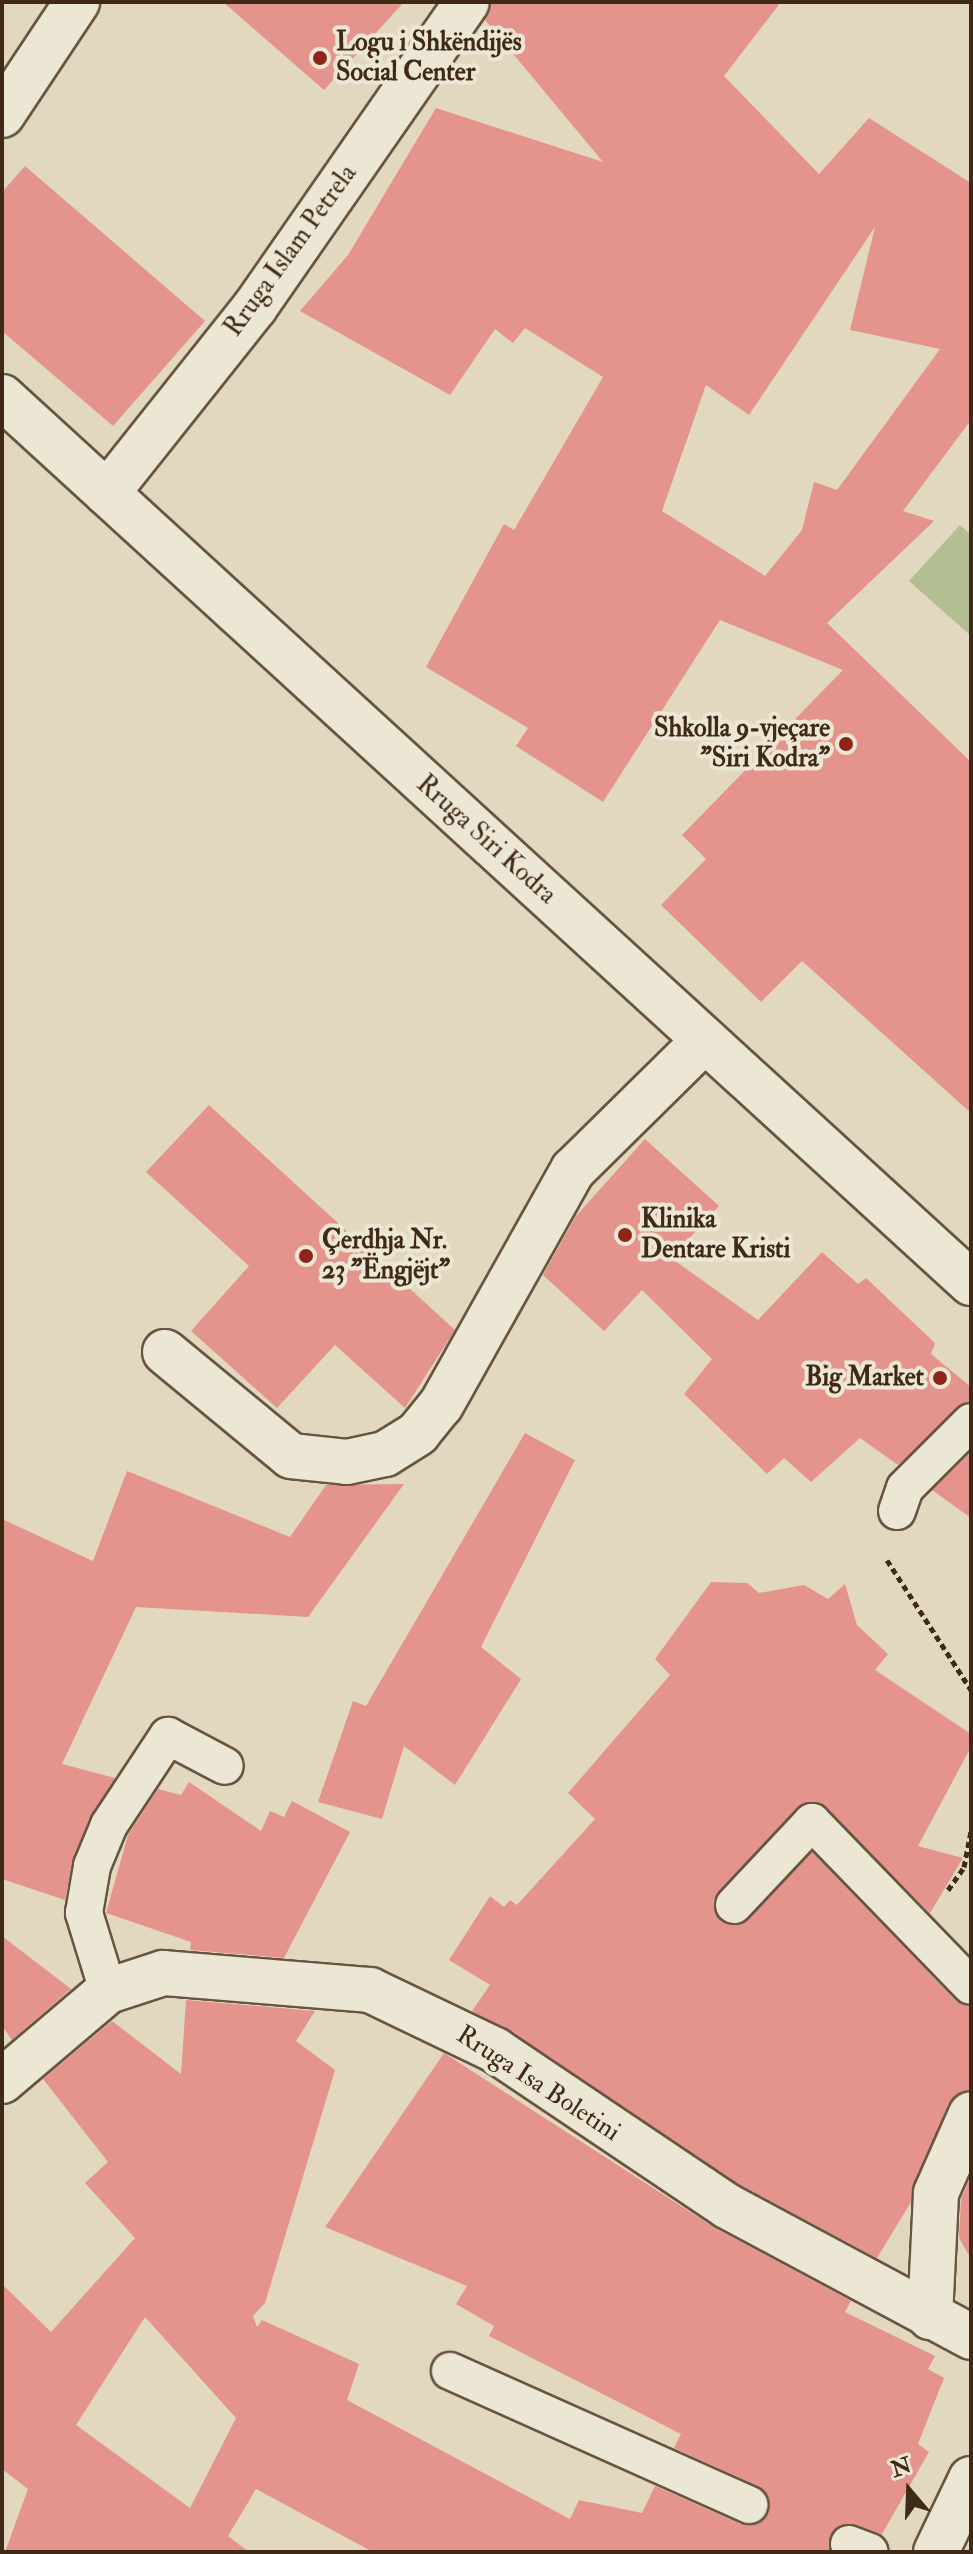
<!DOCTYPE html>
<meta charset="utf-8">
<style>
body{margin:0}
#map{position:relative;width:973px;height:2554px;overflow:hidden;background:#e2d8bf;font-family:"IM FELL Double Pica",serif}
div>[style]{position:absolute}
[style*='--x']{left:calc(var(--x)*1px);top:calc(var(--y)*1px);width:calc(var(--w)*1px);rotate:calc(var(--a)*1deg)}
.green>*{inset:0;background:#b3bf92}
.building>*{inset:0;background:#e4948d}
.path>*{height:5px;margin-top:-2.5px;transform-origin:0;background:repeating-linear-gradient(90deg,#402917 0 6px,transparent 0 10px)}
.roads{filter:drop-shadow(2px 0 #685541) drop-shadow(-2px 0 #685541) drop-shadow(0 2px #685541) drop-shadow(0 -2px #685541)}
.lane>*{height:36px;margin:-18px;padding:0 18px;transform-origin:18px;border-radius:18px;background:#ece6d5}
.street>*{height:44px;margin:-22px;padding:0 22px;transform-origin:22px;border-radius:22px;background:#ece6d5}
.secondary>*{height:44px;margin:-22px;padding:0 22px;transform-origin:22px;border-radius:22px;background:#ece6d5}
.dots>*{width:22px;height:22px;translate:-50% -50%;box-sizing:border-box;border:4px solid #ece6d5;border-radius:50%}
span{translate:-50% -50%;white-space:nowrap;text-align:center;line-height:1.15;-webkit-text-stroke:8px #ece6d5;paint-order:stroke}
.poi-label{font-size:26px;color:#402917;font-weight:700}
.left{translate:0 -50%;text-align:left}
.right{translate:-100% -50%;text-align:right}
.street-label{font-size:26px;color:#402917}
.frame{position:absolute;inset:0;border:4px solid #402917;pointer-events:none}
.north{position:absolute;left:869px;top:2450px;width:80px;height:80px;-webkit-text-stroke:6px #ece6d5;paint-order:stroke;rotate:341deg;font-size:22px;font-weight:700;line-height:32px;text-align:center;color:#402917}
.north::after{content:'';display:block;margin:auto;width:28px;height:36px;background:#402917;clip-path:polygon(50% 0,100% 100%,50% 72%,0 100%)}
</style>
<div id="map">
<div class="green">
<i style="clip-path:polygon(960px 525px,971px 535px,971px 636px,909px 581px)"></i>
</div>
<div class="building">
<i style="clip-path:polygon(223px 2px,404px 2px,324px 90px)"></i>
<i style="clip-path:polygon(evenodd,492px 2px,781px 2px,724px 76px,819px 174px,869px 118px,971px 183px,971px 420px,903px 511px,934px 521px,827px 623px,971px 762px,971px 1113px,802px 961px,761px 1002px,661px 905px,706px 859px,682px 835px,843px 670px,720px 620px,603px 802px,516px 746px,528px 728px,426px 667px,504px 524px,514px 530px,603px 377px,525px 328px,513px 343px,495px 329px,450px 395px,300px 311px,348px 255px,436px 108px,603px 162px,485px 20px,492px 2px,875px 227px,850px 330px,940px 349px,837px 490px,814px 482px,802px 530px,765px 576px,662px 511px,706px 385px,749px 415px,875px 227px)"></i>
<i style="clip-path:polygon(25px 166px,205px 321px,113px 426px,2px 331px,2px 192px)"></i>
<i style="clip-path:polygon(209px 1105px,455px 1330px,405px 1408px,335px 1345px,277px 1408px,191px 1331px,249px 1266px,146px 1172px)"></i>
<i style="clip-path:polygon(645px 1139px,719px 1206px,671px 1258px,758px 1320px,822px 1252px,858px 1284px,866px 1278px,935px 1343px,931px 1354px,971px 1387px,971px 1402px,898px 1465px,860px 1438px,811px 1482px,784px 1458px,767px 1474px,684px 1394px,712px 1359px,642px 1290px,604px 1331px,543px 1275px,576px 1216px)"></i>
<i style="clip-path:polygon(525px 1433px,575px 1460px,481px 1647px,521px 1679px,455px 1785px,404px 1746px,382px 1819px,318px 1802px,353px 1701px,366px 1706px)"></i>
<i style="clip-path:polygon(971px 1452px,971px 1518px,932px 1490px)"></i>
<i style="clip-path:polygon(127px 1471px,290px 1537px,326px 1485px,404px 1484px,308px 1617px,136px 1607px,62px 1764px,115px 1778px,73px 1858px,65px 1900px,2px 1879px,2px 1519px,93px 1561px)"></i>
<i style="clip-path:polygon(711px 1582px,747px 1583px,759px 1593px,804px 1585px,828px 1599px,845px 1584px,857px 1625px,888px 1654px,875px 1670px,971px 1734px,971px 1747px,918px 1846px,963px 1858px,930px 1913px,817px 1802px,797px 1808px,713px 1901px,720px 1921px,741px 1925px,812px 1852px,956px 2001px,971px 2006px,971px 2089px,948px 2104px,911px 2202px,877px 2258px,740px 2185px,472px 2011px,490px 1985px,449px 1960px,490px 1896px,504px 1907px,510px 1900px,517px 1905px,595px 1819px,568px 1793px,670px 1675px,655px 1659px)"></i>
<i style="clip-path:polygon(189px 1782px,261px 1831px,270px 1811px,284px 1817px,292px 1801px,350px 1832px,284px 1958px,190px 1950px,191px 1942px,106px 1913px,128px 1835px,158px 1789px,181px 1795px)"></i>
<i style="clip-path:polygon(2px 1936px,71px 1989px,12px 2040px,2px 2026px)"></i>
<i style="clip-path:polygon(evenodd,186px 2000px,315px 2011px,296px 2041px,335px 2070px,265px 2303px,253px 2316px,257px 2327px,262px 2320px,359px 2364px,347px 2400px,570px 2519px,579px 2500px,642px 2513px,655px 2486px,741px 2524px,761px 2522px,768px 2513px,758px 2486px,674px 2448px,681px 2434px,489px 2336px,494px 2326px,456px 2304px,467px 2286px,325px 2227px,444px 2053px,715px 2228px,851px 2301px,845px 2312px,935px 2356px,928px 2369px,944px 2378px,918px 2444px,929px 2452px,882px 2534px,845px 2524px,830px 2536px,830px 2552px,373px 2552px,256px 2489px,228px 2536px,249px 2552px,5px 2552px,28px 2489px,2px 2469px,2px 2284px,51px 2332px,135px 2238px,85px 2183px,108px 2162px,43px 2079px,112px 2021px,181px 2074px,186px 2000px,145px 2317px,236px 2418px,190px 2508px,76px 2425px,145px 2317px)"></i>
<i style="clip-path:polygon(971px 2176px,971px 2259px,959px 2238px,961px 2199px)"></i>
</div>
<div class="path">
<i style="--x:887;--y:1560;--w:155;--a:57.1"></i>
<i style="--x:948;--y:1890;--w:28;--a:-55"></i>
<i style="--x:964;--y:1867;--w:37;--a:-79"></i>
</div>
<div class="roads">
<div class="lane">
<i style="--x:897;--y:1511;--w:24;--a:-71"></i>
<i style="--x:905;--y:1488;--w:93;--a:-45"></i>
<i style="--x:734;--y:1905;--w:114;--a:-46.8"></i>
<i style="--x:812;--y:1822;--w:228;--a:45.9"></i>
<i style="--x:108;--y:1991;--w:82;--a:-107.1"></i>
<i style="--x:84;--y:1913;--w:48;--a:-80.3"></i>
<i style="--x:92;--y:1866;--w:44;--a:-67.5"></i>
<i style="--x:109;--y:1825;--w:107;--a:-56.5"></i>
<i style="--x:168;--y:1736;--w:64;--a:27.8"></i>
<i style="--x:450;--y:2371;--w:328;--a:24.1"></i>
<i style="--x:849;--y:2544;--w:22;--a:21"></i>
</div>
<div class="street">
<i style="--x:2;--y:115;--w:136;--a:-56.4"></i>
<i style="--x:107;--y:493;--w:238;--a:-51.5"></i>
<i style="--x:255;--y:307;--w:371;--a:-55.2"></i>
<i style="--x:165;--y:1352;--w:163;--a:39.5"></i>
<i style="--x:291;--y:1456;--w:56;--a:6.1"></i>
<i style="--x:347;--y:1462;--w:39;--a:-12"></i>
<i style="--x:385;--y:1454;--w:39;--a:-32"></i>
<i style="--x:418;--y:1433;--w:36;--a:-51"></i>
<i style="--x:441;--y:1405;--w:270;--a:-60.7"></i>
<i style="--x:573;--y:1170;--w:185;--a:-44.6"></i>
<i style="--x:2;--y:2081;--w:139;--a:-40.3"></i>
<i style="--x:108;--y:1991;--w:58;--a:-18.1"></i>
<i style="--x:163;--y:1973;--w:208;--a:4.7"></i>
<i style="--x:370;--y:1990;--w:139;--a:25.6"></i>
<i style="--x:495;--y:2050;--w:280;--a:33.9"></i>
<i style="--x:727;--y:2206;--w:277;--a:28.2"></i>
<i style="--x:930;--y:2317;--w:124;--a:-87.2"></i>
<i style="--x:936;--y:2193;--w:86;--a:-66.1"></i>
<i style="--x:936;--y:2552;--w:81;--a:-64.4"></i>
</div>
<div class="secondary">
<i style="--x:2;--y:397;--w:1313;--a:42.44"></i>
</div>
</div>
<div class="dots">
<i style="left:320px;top:58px;background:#8f2418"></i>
<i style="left:846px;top:744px;background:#8f2418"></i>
<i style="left:625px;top:1235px;background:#8f2418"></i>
<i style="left:306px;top:1256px;background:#8f2418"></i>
<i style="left:940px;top:1378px;background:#8f2418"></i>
</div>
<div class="poi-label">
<span class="left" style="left:336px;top:58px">Logu i Shkëndijës<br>Social Center</span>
<span class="right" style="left:830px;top:744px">Shkolla 9-vjeçare<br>"Siri Kodra"</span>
<span class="left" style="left:641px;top:1235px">Klinika<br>Dentare Kristi</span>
<span class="left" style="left:322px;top:1256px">Çerdhja Nr.<br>23 "Ëngjëjt"</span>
<span class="right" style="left:924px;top:1378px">Big Market</span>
</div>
<div class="street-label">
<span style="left:291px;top:251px;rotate:-54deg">Rruga Islam Petrela</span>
<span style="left:486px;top:840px;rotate:42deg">Rruga Siri Kodra</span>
<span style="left:538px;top:2084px;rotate:33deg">Rruga Isa Boletini</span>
</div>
<div class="frame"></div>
<div class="north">N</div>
</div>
